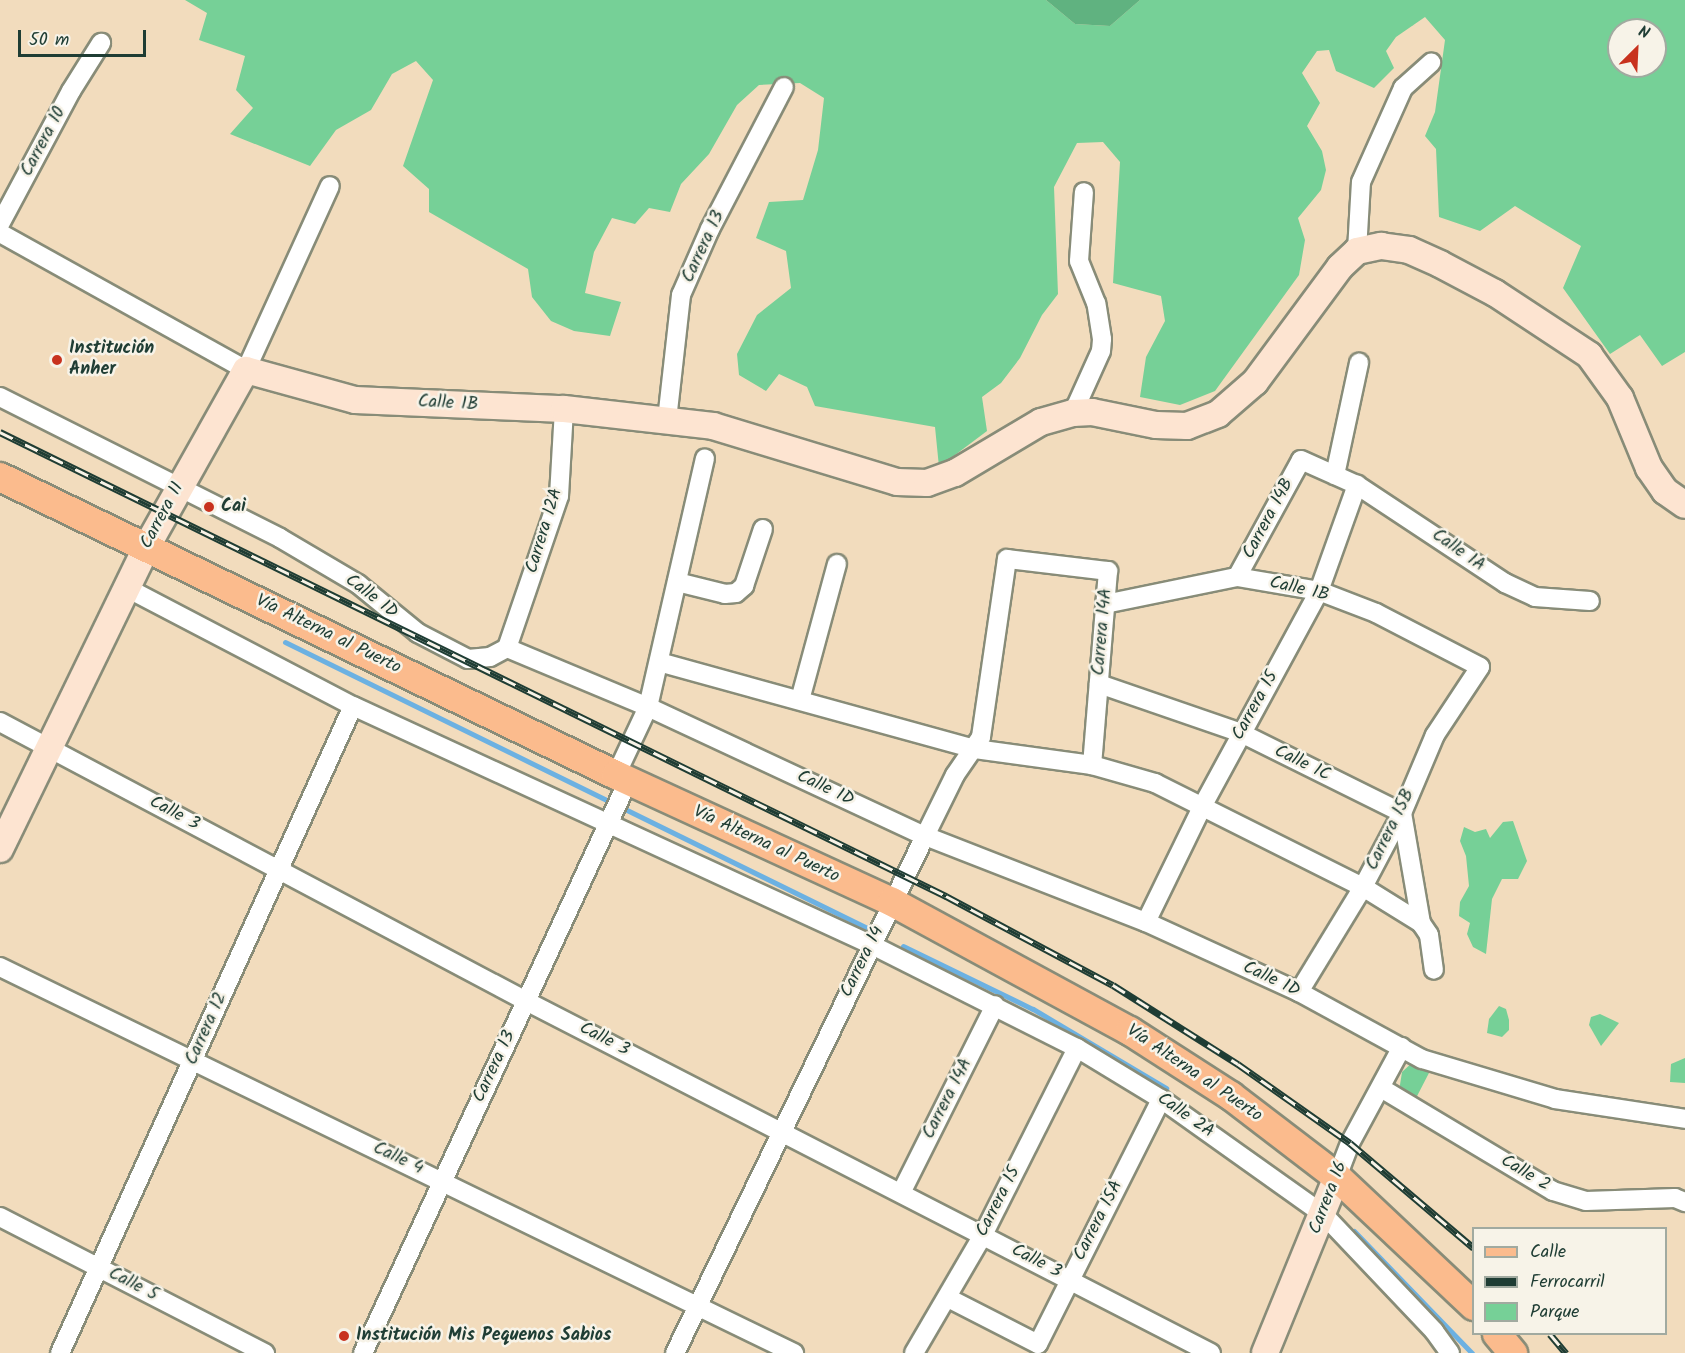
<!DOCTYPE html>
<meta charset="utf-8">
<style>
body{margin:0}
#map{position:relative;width:1685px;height:1353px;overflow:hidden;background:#f2dcbd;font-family:Kalam,sans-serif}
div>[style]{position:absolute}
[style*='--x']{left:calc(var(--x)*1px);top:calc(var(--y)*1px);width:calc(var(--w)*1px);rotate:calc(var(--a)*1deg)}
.green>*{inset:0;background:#76d097}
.forest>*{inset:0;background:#60b280}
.stream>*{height:5px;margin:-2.5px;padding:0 2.5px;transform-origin:2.5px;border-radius:2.5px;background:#6cb1e2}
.roads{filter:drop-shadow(2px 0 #888c78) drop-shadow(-2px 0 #888c78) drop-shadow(0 2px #888c78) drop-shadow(0 -2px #888c78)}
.street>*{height:18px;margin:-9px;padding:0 9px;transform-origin:9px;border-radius:9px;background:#fff}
.secondary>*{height:26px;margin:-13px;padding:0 13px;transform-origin:13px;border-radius:13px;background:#fde4d1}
.primary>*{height:28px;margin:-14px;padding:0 14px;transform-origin:14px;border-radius:14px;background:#fbbb8d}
.rail>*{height:7px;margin-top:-3.5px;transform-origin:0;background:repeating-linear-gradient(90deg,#f7f3e8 0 14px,#1f3d34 0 28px);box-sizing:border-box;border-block:2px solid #1f3d34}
.dots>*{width:16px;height:16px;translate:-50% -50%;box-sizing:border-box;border:3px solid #f7f3e8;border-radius:50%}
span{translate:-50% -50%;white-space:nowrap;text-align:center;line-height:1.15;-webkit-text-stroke:5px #f7f3e8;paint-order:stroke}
.street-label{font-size:18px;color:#1f3d34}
.poi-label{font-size:18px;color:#1f3d34;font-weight:700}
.left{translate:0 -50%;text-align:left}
.legend{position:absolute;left:1472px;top:1227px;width:195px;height:108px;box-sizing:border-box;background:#f7f3e8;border:2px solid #a1aaa0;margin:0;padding:8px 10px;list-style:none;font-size:18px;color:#1f3d34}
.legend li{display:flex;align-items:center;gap:12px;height:30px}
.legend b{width:30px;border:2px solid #a1aaa0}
.north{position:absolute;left:1607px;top:18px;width:60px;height:60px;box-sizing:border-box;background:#f7f3e8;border:2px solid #a1aaa0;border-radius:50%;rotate:24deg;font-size:16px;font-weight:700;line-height:24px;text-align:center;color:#1f3d34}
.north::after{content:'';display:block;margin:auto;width:21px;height:27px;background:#c8321e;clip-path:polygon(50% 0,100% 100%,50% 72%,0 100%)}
.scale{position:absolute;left:18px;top:30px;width:128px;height:27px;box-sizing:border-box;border:3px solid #1f3d34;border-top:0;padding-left:8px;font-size:18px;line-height:21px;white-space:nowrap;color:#1f3d34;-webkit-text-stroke:4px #f7f3e8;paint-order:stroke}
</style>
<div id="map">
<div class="green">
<i style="clip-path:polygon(evenodd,185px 0,1046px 0,1075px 24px,1110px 26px,1140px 0,1685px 0,1685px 352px,1662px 366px,1640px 335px,1610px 354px,1563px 288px,1581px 246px,1515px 206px,1480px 231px,1439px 217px,1436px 149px,1425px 136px,1435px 112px,1445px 40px,1425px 17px,1396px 37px,1386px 51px,1394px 68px,1374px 88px,1336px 71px,1329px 50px,1317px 51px,1302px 73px,1320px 103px,1307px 126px,1322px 151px,1326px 170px,1321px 190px,1298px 218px,1305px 240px,1299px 275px,1215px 391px,1180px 405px,1140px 397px,1146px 357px,1165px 321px,1161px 296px,1113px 283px,1120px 162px,1103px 142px,1077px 143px,1054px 187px,1058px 294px,1042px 315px,1020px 358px,1001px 383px,982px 397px,987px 431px,939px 467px,935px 427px,815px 406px,807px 387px,779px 374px,766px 391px,739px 375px,737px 354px,757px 315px,791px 288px,786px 251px,756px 238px,769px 202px,803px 200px,818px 150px,824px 98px,800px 83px,759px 85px,737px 105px,709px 154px,681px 184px,670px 212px,649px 208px,635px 224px,612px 218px,594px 252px,585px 293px,621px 302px,610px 336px,574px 331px,551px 321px,532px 297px,528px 269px,429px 212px,429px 189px,403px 166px,433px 80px,416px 61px,392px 74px,371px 110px,336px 130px,310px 166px,230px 134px,253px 108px,236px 90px,245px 56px,199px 40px,207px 13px,185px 0,1619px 30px,1655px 30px,1655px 66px,1619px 66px,1619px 30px)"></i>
<i style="clip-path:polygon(1513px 821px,1527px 861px,1518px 879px,1502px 879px,1492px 899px,1486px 954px,1473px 947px,1467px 934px,1470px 923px,1459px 916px,1460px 902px,1469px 886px,1466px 856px,1460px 841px,1464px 827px,1475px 832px,1486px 829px,1490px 838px,1503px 822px)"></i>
<i style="clip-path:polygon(1499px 1006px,1506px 1009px,1509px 1020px,1509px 1030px,1502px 1037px,1487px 1033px,1489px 1019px)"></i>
<i style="clip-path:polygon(1600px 1014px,1619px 1023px,1601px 1046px,1589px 1025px,1591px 1017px)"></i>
<i style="clip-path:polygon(1685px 1058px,1685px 1083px,1670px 1082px,1671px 1064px)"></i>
<i style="clip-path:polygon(1414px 1061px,1431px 1069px,1414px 1102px,1401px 1096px,1400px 1085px,1402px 1072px)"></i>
</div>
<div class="forest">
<i style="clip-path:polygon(1046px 0,1140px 0,1110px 26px,1075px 24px)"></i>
</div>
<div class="stream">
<i style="--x:285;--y:642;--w:651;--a:26.17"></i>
<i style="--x:903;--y:946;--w:144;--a:25.9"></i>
<i style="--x:1033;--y:1009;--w:155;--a:30.7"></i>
<i style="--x:1354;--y:1231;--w:170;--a:46"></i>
</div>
<div class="roads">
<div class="street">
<i style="--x:0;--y:224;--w:151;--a:-61.9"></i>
<i style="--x:71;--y:91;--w:57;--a:-58"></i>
<i style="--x:0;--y:233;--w:282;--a:29.1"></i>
<i style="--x:246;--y:370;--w:202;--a:-65.5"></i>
<i style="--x:1357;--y:251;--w:69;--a:-86.7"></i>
<i style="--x:1361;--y:182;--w:103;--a:-65.9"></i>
<i style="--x:1403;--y:88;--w:38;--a:-42"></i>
<i style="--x:0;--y:397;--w:313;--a:26.7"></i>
<i style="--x:280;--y:538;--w:91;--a:30.5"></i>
<i style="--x:358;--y:584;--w:77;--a:39.2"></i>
<i style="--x:418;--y:633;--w:56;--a:27.5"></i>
<i style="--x:468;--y:659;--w:22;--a:-5"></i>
<i style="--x:490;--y:657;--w:19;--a:-28"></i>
<i style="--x:507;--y:648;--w:153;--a:22.7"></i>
<i style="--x:648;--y:707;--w:306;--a:25"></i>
<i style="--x:925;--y:836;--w:237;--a:21.3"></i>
<i style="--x:1146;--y:922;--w:168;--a:24.6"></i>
<i style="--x:1299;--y:992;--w:140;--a:28.6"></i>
<i style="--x:1422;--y:1059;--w:139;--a:16.7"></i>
<i style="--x:1555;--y:1099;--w:132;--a:8.7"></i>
<i style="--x:1073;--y:413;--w:68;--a:-65.7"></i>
<i style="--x:1101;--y:351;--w:12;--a:-85"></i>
<i style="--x:1102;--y:339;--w:36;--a:-99"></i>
<i style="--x:1096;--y:303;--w:45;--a:-112"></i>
<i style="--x:1079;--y:261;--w:69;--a:-85.9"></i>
<i style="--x:667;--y:420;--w:126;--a:-83.6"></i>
<i style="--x:681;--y:295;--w:72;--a:-66.3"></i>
<i style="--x:710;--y:229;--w:160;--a:-62.5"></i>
<i style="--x:1335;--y:475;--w:115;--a:-77.9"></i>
<i style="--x:1237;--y:577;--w:133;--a:-61.3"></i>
<i style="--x:1301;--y:460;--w:61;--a:24.1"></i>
<i style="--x:1357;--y:485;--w:178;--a:33.5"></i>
<i style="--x:1505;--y:583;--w:33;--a:25"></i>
<i style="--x:1535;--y:597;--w:55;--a:4.2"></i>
<i style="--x:677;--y:582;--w:49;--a:14"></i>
<i style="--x:725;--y:594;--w:11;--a:-5"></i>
<i style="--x:736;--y:593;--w:11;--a:-41"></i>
<i style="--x:744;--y:586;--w:60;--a:-71.6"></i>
<i style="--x:127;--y:588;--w:255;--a:27.6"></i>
<i style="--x:353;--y:706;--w:571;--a:24.73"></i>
<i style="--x:872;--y:945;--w:229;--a:26.7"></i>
<i style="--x:1077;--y:1048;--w:98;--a:31.3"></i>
<i style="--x:1161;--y:1099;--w:200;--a:35.4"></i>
<i style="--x:1324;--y:1215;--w:160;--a:46.5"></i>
<i style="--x:1434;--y:1331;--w:27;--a:54"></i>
<i style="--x:1105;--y:604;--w:135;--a:-11.6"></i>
<i style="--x:1237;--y:577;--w:83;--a:9.7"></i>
<i style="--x:1319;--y:591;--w:61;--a:21.1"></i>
<i style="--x:1376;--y:613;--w:117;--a:27.4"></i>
<i style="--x:1480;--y:667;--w:82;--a:123.5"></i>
<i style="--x:1435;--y:735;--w:85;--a:112.9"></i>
<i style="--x:1402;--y:813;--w:84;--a:117.8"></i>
<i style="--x:1363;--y:887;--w:123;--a:121.4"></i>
<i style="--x:507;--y:648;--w:161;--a:-71.1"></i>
<i style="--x:559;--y:496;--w:87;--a:-86.7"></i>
<i style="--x:659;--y:662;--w:328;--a:15.4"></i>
<i style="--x:975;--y:749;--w:118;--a:7.8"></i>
<i style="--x:1092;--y:765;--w:66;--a:15.9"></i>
<i style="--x:1155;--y:783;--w:233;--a:26.6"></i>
<i style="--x:1363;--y:887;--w:68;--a:31.8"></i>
<i style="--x:1421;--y:923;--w:14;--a:56"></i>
<i style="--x:1429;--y:935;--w:35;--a:82"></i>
<i style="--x:1099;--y:684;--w:150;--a:19"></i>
<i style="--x:1241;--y:733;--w:180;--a:26.4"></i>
<i style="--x:1402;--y:813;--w:112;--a:80.2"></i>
<i style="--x:800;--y:700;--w:141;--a:-74.8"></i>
<i style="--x:0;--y:722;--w:595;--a:27.94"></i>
<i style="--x:526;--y:1001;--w:770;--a:27.2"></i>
<i style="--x:616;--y:775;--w:75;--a:-64.8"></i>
<i style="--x:648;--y:707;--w:255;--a:-77.1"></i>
<i style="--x:1146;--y:922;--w:130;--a:-64"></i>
<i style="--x:1203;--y:805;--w:243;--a:-61.5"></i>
<i style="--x:1319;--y:591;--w:113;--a:-70.3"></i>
<i style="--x:0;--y:967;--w:883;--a:25.93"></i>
<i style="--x:1381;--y:1088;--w:200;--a:30.9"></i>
<i style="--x:1553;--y:1191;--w:34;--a:17"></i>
<i style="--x:1586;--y:1201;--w:89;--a:-1.9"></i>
<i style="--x:1675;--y:1198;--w:11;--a:22"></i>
<i style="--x:1337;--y:1177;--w:36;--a:-69"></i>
<i style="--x:1350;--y:1143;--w:109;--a:-61.6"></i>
<i style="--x:901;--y:1193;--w:210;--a:-63.4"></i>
<i style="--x:0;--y:1217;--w:298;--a:27.2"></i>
<i style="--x:948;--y:1298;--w:101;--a:27.1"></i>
<i style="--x:1038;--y:1344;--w:274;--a:-63.3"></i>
<i style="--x:60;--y:1353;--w:710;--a:-65.64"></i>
<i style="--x:363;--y:1353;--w:630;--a:-65.14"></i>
<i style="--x:675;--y:1353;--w:574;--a:-64.19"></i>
<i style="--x:925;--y:836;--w:68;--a:-63.8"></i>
<i style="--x:955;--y:775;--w:46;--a:-55.6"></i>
<i style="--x:981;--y:737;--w:180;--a:-81.7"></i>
<i style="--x:1007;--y:559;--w:102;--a:6.8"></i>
<i style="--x:1108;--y:571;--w:195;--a:94.7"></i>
<i style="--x:914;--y:1353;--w:137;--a:-59.7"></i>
<i style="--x:983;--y:1235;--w:209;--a:-63.3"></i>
</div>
<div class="secondary">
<i style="--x:0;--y:849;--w:335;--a:-64.1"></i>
<i style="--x:146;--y:548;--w:204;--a:-60.7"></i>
<i style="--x:246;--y:370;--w:113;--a:15.4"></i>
<i style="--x:355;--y:400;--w:209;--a:2.5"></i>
<i style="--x:564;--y:409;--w:150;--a:6.5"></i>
<i style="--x:713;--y:426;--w:192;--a:16.9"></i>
<i style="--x:897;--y:482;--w:30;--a:2"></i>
<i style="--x:927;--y:483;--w:30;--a:-20"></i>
<i style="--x:955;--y:473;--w:100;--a:-30.7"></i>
<i style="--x:1041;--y:422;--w:33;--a:-16"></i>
<i style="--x:1073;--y:413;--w:19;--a:-3"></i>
<i style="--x:1092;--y:412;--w:65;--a:11.5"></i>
<i style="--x:1156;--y:425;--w:31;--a:2"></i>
<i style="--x:1187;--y:426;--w:33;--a:-21"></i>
<i style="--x:1218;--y:414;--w:49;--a:-40.9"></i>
<i style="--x:1255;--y:382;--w:143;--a:-53.5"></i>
<i style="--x:1340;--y:267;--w:23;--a:-43"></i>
<i style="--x:1357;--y:251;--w:25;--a:-12"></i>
<i style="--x:1381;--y:246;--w:28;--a:8"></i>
<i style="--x:1409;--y:250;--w:34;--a:24"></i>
<i style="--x:1440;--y:264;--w:62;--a:27.8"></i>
<i style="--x:1495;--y:293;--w:113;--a:33.4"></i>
<i style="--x:1589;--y:355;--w:53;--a:54.2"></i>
<i style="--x:1620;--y:398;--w:76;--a:67.5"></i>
<i style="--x:1649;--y:468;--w:28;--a:55"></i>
<i style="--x:1665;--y:491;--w:24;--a:35"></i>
<i style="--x:1265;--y:1353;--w:190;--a:-67.8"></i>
</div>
<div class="primary">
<i style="--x:0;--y:477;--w:684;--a:25.82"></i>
<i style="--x:616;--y:775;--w:304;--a:24.7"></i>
<i style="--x:892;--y:902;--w:271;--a:28.5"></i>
<i style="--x:1130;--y:1031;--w:120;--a:32.8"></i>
<i style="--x:1231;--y:1096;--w:133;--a:37.4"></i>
<i style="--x:1337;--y:1177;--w:188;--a:43.3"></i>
<i style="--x:1497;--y:1334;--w:25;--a:50"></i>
</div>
</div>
<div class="rail">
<i style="--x:0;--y:432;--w:1054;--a:26.13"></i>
<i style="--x:946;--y:896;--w:189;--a:28.1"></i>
<i style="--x:1113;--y:985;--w:148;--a:32.3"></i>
<i style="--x:1238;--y:1064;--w:137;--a:35.2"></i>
<i style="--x:1350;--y:1143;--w:162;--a:40.3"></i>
<i style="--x:1550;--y:1334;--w:25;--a:50"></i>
</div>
<div class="dots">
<i style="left:57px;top:360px;background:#c8321e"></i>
<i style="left:209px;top:507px;background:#c8321e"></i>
<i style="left:344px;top:1336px;background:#c8321e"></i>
</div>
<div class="street-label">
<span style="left:44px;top:142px;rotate:-62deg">Carrera 10</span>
<span style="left:704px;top:247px;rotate:-65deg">Carrera 13</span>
<span style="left:448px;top:404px;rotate:3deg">Calle 1B</span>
<span style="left:163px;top:516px;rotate:-62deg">Carrera 11</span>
<span style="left:1269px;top:519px;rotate:-62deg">Carrera 14B</span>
<span style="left:545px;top:531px;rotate:-73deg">Carrera 12A</span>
<span style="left:1458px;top:551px;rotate:35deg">Calle 1A</span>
<span style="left:1299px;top:590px;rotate:13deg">Calle 1B</span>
<span style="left:371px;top:597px;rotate:37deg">Calle 1D</span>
<span style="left:1103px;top:632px;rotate:-85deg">Carrera 14A</span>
<span style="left:328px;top:635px;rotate:26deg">Vía Alterna al Puerto</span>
<span style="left:1256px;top:706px;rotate:-61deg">Carrera 15</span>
<span style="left:1302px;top:764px;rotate:26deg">Calle 1C</span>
<span style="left:825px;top:789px;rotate:25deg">Calle 1D</span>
<span style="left:174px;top:814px;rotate:28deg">Calle 3</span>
<span style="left:1391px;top:830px;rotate:-64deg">Carrera 15B</span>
<span style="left:766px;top:845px;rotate:25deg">Vía Alterna al Puerto</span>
<span style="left:863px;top:962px;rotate:-64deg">Carrera 14</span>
<span style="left:1271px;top:980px;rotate:25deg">Calle 1D</span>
<span style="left:207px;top:1029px;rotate:-66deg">Carrera 12</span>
<span style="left:604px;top:1040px;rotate:27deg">Calle 3</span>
<span style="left:495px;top:1067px;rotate:-65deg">Carrera 13</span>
<span style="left:1194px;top:1074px;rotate:34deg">Vía Alterna al Puerto</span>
<span style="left:948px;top:1099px;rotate:-63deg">Carrera 14A</span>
<span style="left:1185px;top:1116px;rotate:35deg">Calle 2A</span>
<span style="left:398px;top:1159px;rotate:25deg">Calle 4</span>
<span style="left:1525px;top:1174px;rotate:31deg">Calle 2</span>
<span style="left:1329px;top:1198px;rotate:-69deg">Carrera 16</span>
<span style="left:999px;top:1202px;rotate:-63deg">Carrera 15</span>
<span style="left:1099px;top:1221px;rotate:-63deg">Carrera 15A</span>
<span style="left:1036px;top:1262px;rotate:27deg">Calle 3</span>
<span style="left:133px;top:1285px;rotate:27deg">Calle 5</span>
</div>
<div class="poi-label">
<span class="left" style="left:69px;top:360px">Institución<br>Anher</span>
<span class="left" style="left:221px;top:507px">Cai</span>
<span class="left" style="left:356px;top:1336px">Institución Mis Pequenos Sabios</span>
</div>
<ul class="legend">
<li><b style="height:8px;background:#fbbb8d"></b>Calle</li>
<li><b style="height:8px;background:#1f3d34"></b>Ferrocarril</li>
<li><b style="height:16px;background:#76d097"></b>Parque</li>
</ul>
<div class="north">N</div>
<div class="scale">50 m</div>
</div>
